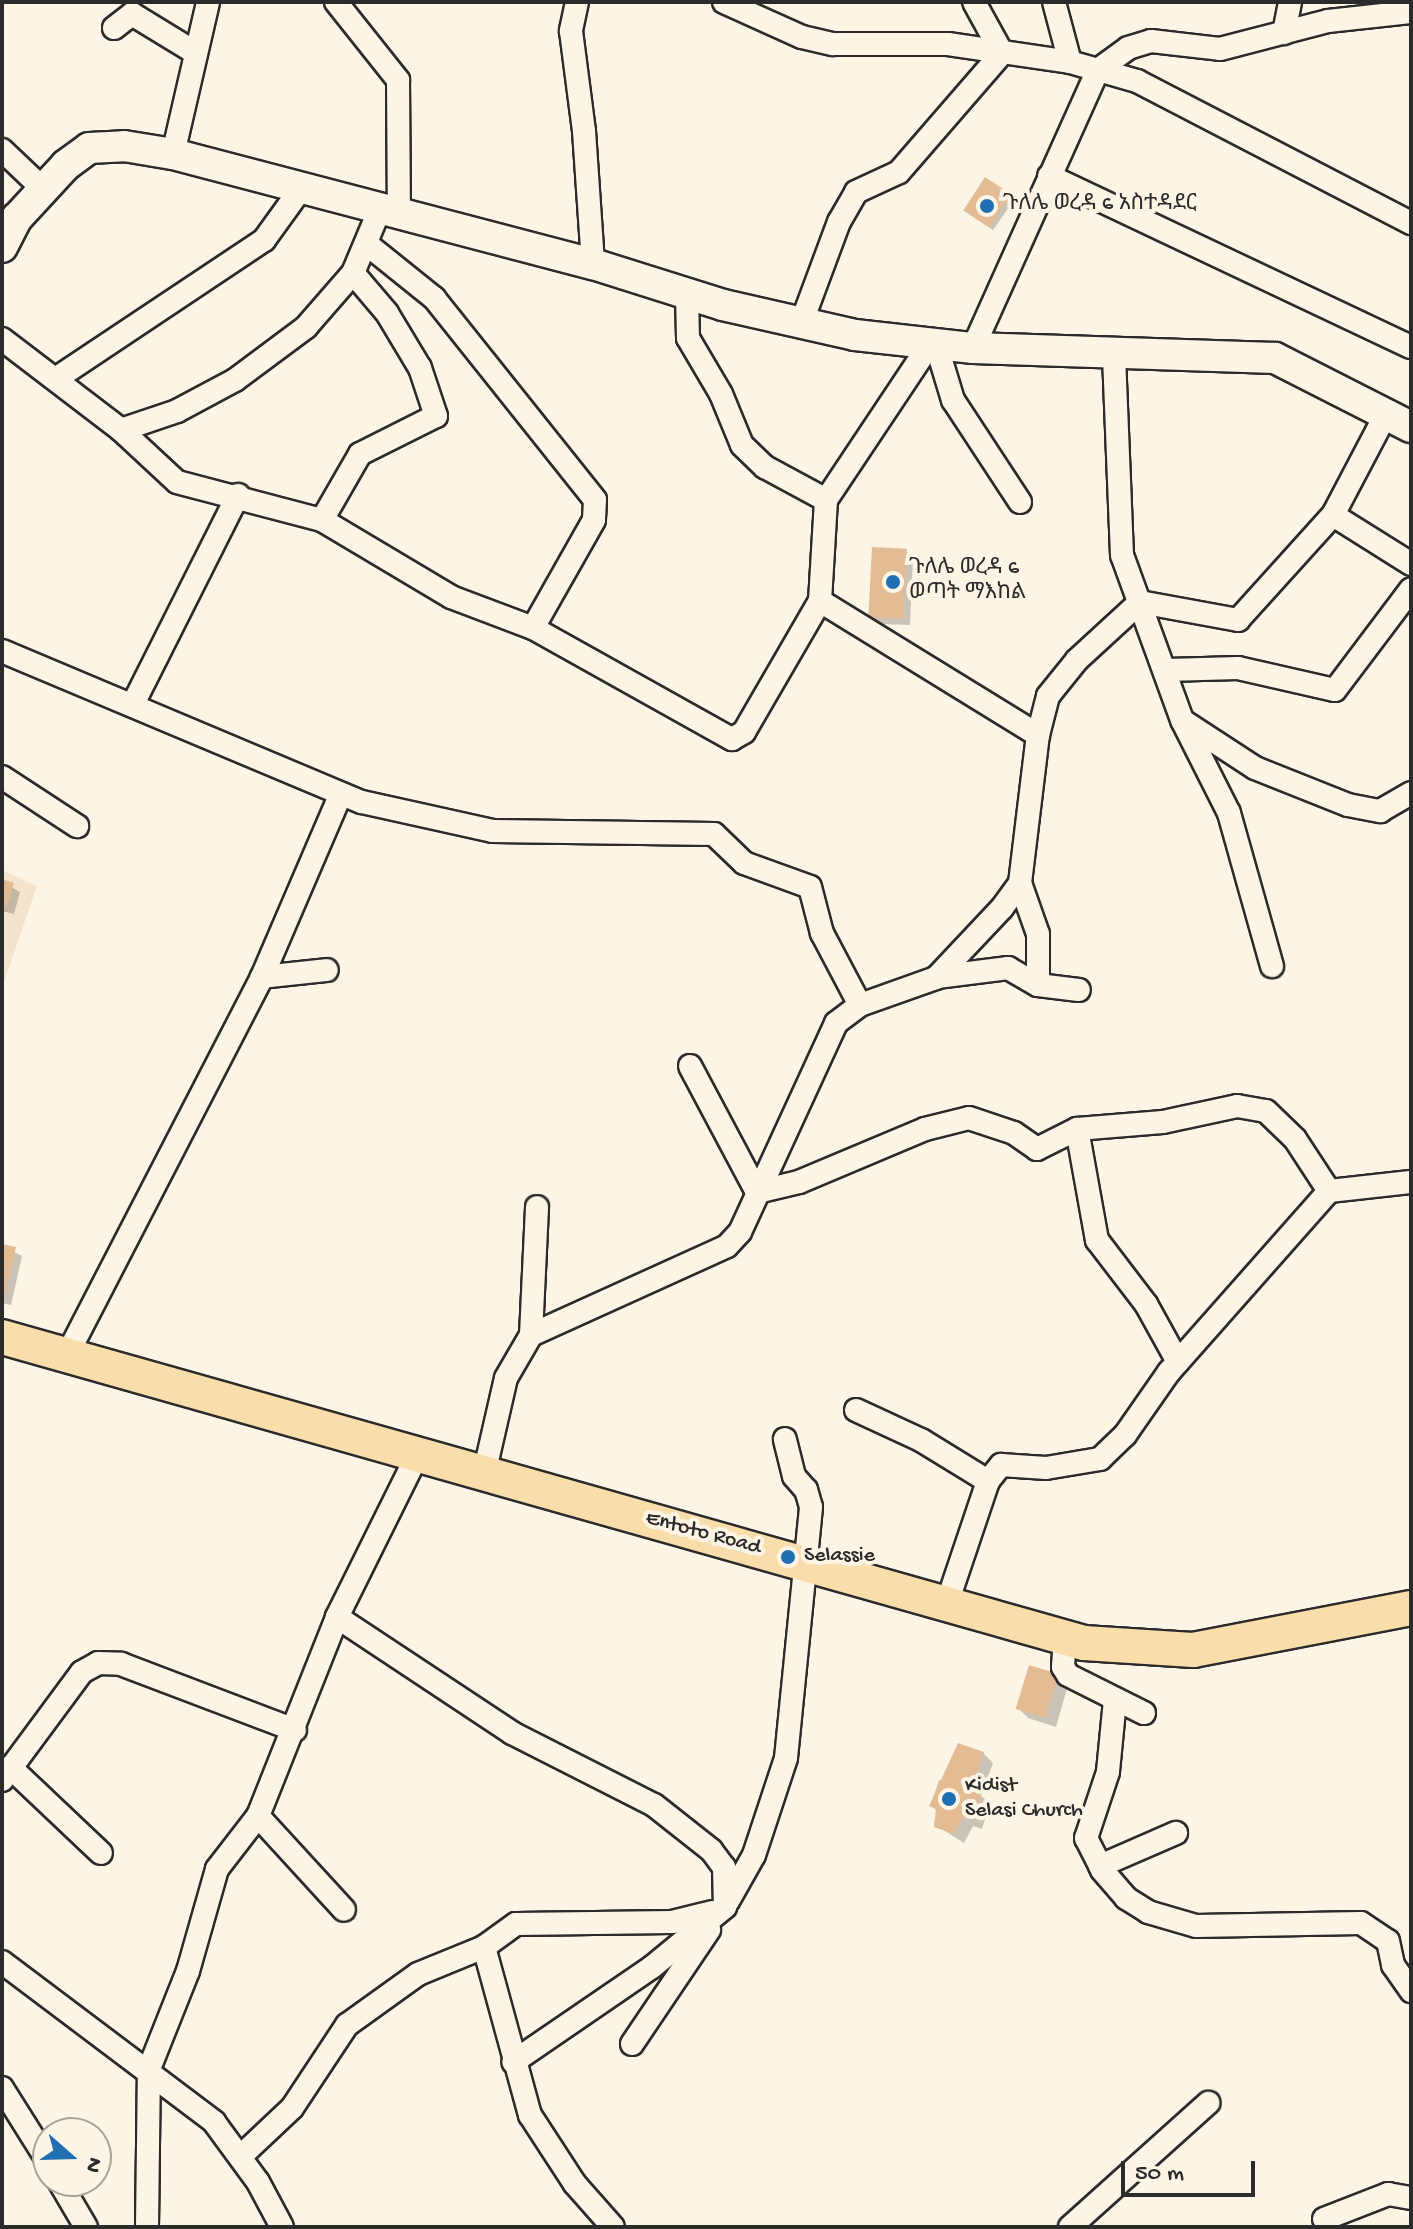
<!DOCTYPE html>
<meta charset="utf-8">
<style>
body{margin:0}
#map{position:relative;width:1413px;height:2229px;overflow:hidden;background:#fcf5e5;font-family:"Gochi Hand","Noto Sans Ethiopic",sans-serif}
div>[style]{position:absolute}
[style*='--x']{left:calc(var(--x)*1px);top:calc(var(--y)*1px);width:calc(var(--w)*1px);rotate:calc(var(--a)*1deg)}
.built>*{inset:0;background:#f5e4cd}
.shadow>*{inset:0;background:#0003}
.building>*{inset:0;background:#e4bc94;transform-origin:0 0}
.roads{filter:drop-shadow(2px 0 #2b2b2b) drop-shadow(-2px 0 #2b2b2b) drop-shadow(0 2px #2b2b2b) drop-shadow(0 -2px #2b2b2b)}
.street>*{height:22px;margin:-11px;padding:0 11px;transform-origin:11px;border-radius:11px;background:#fcf5e5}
.secondary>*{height:30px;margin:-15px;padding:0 15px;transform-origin:15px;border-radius:15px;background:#fcf5e5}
.primary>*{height:34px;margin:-17px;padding:0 17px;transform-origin:17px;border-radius:17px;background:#f9deab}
.dots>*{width:22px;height:22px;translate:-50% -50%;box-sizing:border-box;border:4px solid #fcf5e5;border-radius:50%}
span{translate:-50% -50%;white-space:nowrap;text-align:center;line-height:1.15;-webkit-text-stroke:8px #fcf5e5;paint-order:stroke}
.poi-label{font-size:22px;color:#2b2b2b}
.left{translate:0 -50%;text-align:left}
.street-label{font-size:22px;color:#2b2b2b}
.frame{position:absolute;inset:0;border:4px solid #2b2b2b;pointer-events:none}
.north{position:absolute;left:32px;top:2117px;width:80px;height:80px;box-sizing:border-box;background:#fcf5e5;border:2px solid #a8a49b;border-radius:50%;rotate:110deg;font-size:22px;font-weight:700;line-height:32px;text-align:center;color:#2b2b2b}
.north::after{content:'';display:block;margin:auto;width:28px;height:36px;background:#1f6fb2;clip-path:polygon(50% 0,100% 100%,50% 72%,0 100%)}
.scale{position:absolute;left:1121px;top:2161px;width:134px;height:36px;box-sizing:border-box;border:4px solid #2b2b2b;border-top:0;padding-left:10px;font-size:24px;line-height:28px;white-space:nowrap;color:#2b2b2b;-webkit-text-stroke:6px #fcf5e5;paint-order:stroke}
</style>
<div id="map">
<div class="built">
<i style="clip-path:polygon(2px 870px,37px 886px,3px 985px,2px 985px)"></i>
</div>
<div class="shadow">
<i style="clip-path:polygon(1009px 196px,1014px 200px,993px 230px,969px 214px)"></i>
<i style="clip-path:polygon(906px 551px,913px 558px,910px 625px,878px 624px,871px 616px)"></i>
<i style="clip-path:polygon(2px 882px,20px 892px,14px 914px,2px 911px)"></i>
<i style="clip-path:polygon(2px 1246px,22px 1256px,11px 1305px,2px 1303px)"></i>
<i style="clip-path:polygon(1058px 1675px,1068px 1685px,1056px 1727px,1028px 1718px,1018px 1708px)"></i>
<i style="clip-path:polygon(983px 1753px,993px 1763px,981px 1796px,990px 1804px,982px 1829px,973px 1826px,964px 1843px,934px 1824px,938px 1812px,931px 1805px,939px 1780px,946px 1782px)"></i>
</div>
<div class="building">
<i style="left:985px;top:177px;width:31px;height:40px;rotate:33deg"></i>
<i style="left:872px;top:547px;width:35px;height:70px;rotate:3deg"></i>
<i style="clip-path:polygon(2px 879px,14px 883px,6px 908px,2px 907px)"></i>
<i style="clip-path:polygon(2px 1244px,16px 1247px,3px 1302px,2px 1301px)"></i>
<i style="left:1029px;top:1665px;width:31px;height:46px;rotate:17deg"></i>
<i style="clip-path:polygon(958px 1743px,984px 1752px,971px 1789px,981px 1793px,972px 1820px,963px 1817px,954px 1834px,934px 1827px,936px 1809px,929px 1806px)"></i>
</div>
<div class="roads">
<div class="street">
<i style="--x:336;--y:2;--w:100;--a:51.5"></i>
<i style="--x:398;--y:80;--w:137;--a:89.6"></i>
<i style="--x:577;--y:2;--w:30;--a:102"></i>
<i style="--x:571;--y:31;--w:101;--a:82.6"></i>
<i style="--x:584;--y:131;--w:133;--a:86.1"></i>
<i style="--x:724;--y:2;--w:85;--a:24.2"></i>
<i style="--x:802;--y:37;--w:32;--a:13"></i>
<i style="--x:833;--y:44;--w:115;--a:0"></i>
<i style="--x:948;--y:44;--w:123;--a:8.4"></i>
<i style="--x:1070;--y:62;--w:70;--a:15.8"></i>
<i style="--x:1137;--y:81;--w:309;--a:27.4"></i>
<i style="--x:974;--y:2;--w:58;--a:61.2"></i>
<i style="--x:1054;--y:2;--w:62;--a:75.1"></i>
<i style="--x:114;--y:28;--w:23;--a:-38"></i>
<i style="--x:132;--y:14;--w:75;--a:31.4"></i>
<i style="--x:1284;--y:33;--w:32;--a:-79"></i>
<i style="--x:2;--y:150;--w:54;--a:43.5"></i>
<i style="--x:173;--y:154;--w:156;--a:-77"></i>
<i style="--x:1049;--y:176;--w:400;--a:25.3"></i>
<i style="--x:368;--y:245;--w:85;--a:38.8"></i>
<i style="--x:434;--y:298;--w:258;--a:51.4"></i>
<i style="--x:595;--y:500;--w:20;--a:93"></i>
<i style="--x:594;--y:520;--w:124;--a:119.5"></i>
<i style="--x:687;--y:294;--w:44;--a:88.7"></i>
<i style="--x:688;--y:338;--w:65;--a:59.5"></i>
<i style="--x:721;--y:394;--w:55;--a:67.6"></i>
<i style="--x:742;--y:445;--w:32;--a:44"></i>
<i style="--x:765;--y:467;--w:69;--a:28.4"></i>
<i style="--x:801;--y:324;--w:109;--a:-69.6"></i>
<i style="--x:839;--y:222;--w:34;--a:-60"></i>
<i style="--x:856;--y:192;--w:47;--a:-24.9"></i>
<i style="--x:899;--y:172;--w:157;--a:-49.1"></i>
<i style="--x:2;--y:339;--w:150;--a:37.4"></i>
<i style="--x:121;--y:430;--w:76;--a:42.9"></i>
<i style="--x:177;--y:482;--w:150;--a:14.7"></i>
<i style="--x:322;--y:520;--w:150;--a:30.8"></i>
<i style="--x:451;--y:597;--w:88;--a:20.7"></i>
<i style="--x:533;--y:628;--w:228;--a:29.2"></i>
<i style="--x:732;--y:739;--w:14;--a:-30"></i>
<i style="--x:744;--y:732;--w:151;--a:-59.9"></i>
<i style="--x:820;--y:601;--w:101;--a:-86.6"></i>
<i style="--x:826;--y:500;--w:187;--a:-56.3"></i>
<i style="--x:936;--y:344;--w:59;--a:73.1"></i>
<i style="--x:953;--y:400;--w:122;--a:56.7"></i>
<i style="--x:973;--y:348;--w:305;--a:-65.8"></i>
<i style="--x:1098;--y:70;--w:37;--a:-36"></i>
<i style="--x:1128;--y:48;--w:24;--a:-17"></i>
<i style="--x:1151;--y:41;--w:69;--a:6.6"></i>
<i style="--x:1220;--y:49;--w:112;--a:-14.5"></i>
<i style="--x:1328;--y:21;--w:83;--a:-6.2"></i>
<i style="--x:1114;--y:356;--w:199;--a:87.7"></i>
<i style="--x:1122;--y:555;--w:176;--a:70"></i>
<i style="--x:1182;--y:720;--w:104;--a:63.2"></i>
<i style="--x:1229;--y:813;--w:159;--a:74.3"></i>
<i style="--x:57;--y:378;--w:249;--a:-33.7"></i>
<i style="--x:264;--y:240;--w:62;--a:-54.2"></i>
<i style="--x:121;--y:430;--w:59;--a:-18.7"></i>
<i style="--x:177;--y:411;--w:66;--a:-28.1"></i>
<i style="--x:235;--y:380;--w:89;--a:-36.7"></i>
<i style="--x:306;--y:327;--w:72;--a:-49"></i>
<i style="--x:353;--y:273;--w:67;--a:-67.2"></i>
<i style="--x:1333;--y:515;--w:92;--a:32.1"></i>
<i style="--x:322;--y:520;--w:76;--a:-60.1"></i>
<i style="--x:360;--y:454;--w:85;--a:-26.6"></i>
<i style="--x:436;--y:416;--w:51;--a:-108.4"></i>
<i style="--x:420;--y:368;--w:64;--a:-121"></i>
<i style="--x:387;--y:313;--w:52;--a:-130.4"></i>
<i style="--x:820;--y:601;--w:256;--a:31.6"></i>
<i style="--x:1140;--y:602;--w:100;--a:10.4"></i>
<i style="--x:1238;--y:620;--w:142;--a:-47.9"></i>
<i style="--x:1333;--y:515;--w:114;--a:-62.3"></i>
<i style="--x:2;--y:651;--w:390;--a:22.8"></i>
<i style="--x:362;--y:802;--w:134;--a:12.5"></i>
<i style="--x:493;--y:831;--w:221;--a:0.8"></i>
<i style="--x:714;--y:834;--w:42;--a:44"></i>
<i style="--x:744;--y:863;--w:70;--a:20"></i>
<i style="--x:810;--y:887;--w:48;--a:75.4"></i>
<i style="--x:822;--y:933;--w:81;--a:62.2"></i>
<i style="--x:1167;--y:670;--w:71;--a:-1.6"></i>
<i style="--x:1238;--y:668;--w:99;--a:12.8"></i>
<i style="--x:1335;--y:690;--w:126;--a:-53"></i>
<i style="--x:133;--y:704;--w:234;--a:-63.3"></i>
<i style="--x:1183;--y:721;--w:86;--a:33.1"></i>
<i style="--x:1255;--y:768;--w:100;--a:21.7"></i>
<i style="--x:1348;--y:805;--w:33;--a:11"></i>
<i style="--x:1380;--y:811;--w:36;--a:-30"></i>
<i style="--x:2;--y:777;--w:90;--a:33.2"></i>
<i style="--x:1020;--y:883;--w:54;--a:70.6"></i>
<i style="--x:1038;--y:934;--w:51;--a:90"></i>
<i style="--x:262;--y:977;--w:65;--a:-6.1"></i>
<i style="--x:937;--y:977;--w:72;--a:-7.2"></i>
<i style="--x:1008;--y:968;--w:34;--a:30"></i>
<i style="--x:1038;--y:985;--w:41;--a:7"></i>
<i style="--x:690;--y:1066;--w:143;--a:62"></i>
<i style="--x:757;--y:1192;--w:43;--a:-13.4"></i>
<i style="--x:799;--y:1182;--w:137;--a:-22.8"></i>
<i style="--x:925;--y:1129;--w:45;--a:-14"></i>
<i style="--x:969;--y:1118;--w:47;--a:18.4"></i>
<i style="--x:1014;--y:1133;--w:28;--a:35"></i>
<i style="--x:1037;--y:1149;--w:45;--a:-26.6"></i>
<i style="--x:1077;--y:1129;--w:86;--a:-4.7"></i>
<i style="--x:1163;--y:1122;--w:76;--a:-12.2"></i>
<i style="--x:1237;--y:1106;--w:29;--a:10"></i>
<i style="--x:1266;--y:1111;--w:40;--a:44"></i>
<i style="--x:1295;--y:1139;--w:62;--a:56.8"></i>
<i style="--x:1077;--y:1129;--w:113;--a:79.8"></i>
<i style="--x:1097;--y:1240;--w:81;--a:52.6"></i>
<i style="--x:1146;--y:1304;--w:66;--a:61.1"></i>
<i style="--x:531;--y:1335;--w:128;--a:-87.3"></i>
<i style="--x:67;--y:1355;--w:425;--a:-62.7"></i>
<i style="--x:262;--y:977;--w:197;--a:-66.7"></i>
<i style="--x:856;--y:1410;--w:72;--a:24.8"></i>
<i style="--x:921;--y:1440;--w:79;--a:31.5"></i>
<i style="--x:484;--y:1474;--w:98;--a:-77.1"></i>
<i style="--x:506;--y:1378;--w:50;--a:-59.8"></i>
<i style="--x:531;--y:1335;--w:215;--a:-24.4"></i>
<i style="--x:727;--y:1246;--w:19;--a:-47"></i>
<i style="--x:740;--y:1232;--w:230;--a:-65.3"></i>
<i style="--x:836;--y:1023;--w:30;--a:-37"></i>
<i style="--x:860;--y:1005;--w:81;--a:-19.6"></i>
<i style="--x:936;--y:978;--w:96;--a:-46.7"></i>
<i style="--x:1002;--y:908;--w:31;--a:-54"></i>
<i style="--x:1020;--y:883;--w:149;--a:-83.1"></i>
<i style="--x:1038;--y:735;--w:40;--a:-75.6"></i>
<i style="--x:1048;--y:696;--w:46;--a:-51.1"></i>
<i style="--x:1077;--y:660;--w:86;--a:-42.6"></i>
<i style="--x:947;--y:1603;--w:129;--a:-71.4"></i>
<i style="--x:988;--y:1481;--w:21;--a:-51"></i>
<i style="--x:1001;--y:1465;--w:45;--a:3.8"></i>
<i style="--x:1046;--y:1468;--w:55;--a:-9.5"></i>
<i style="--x:1100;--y:1459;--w:35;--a:-44"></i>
<i style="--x:1125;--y:1435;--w:77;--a:-55.1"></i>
<i style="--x:1169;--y:1372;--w:242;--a:-48.5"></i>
<i style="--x:1329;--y:1191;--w:82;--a:-6.3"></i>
<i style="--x:337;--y:1617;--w:210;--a:33.5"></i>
<i style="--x:512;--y:1733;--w:159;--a:26.9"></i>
<i style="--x:654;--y:1805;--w:73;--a:38.3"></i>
<i style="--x:711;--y:1850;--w:21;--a:53"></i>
<i style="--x:724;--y:1867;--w:40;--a:88.6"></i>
<i style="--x:725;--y:1907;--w:94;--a:140.6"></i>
<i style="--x:652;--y:1967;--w:168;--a:145.6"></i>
<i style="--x:1065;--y:1638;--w:29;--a:94"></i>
<i style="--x:1063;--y:1667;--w:9;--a:58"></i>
<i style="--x:1068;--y:1675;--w:85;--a:26.6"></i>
<i style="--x:1115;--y:1700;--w:72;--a:95.6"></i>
<i style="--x:1108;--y:1772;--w:70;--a:108.4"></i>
<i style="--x:1086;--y:1838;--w:36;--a:63"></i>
<i style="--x:1102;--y:1870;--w:37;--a:49"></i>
<i style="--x:1126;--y:1898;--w:26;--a:32"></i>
<i style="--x:1148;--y:1912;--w:50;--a:16.3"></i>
<i style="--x:1196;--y:1926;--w:165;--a:-1"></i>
<i style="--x:1361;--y:1923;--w:32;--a:34"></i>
<i style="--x:1388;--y:1941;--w:25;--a:78"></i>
<i style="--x:1393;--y:1965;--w:32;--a:55"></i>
<i style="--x:10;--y:1767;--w:125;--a:43.4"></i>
<i style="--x:2;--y:1780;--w:134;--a:-53.5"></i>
<i style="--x:82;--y:1672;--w:18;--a:-29"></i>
<i style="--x:98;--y:1663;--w:23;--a:2"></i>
<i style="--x:121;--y:1664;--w:186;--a:20.8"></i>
<i style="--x:258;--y:1816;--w:127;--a:47.5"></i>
<i style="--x:1100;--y:1866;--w:83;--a:-23.5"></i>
<i style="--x:728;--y:1901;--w:53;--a:-60.5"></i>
<i style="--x:754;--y:1855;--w:102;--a:-71.7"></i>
<i style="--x:786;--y:1758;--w:252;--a:-84.3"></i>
<i style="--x:811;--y:1507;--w:18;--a:-106"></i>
<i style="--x:806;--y:1490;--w:18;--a:-131"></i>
<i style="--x:794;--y:1476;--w:38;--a:-104"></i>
<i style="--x:484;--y:1947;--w:174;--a:74.7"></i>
<i style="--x:530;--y:2115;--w:82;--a:56.9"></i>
<i style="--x:575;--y:2184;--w:57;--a:48.5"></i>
<i style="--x:2;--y:1962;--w:266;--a:37"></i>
<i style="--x:214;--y:2122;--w:74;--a:53.7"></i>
<i style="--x:258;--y:2182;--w:51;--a:61.9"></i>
<i style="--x:632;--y:2044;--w:138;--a:-56"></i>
<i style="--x:2;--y:2088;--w:86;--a:57.8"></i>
<i style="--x:241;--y:2156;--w:70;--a:-43.3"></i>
<i style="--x:292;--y:2108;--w:100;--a:-56.5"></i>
<i style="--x:347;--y:2025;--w:87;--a:-35.7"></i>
<i style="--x:418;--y:1974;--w:71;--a:-22.2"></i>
<i style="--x:484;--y:1947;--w:39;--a:-36"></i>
<i style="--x:516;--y:1924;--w:156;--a:-0.7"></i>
<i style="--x:672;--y:1922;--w:42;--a:-13.7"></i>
<i style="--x:59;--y:2181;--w:53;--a:59.6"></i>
<i style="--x:1324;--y:2219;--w:69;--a:-21.3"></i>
<i style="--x:1388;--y:2194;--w:23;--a:10"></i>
<i style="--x:147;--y:2227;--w:158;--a:-89.3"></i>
<i style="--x:149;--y:2069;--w:105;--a:-68.3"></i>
<i style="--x:188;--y:1971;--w:106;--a:-74.1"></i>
<i style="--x:217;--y:1869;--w:67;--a:-52.3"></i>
<i style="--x:258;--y:1816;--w:214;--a:-68.3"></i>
<i style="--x:337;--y:1617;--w:182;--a:-63.6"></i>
<i style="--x:1070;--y:2227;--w:186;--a:-41.9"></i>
</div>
<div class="secondary">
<i style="--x:2;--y:247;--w:33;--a:-63"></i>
<i style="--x:17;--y:218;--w:72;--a:-47.2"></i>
<i style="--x:66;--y:165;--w:29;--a:-36"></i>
<i style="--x:89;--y:148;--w:35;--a:-3"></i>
<i style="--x:124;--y:146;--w:50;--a:9.3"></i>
<i style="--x:173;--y:154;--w:434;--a:14.7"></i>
<i style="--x:593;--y:264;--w:136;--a:17.5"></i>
<i style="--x:723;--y:305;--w:135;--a:12.8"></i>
<i style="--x:855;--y:335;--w:119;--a:6.3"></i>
<i style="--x:973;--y:348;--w:302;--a:1.9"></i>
<i style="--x:1275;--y:358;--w:153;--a:26.9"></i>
</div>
<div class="primary">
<i style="--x:2;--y:1337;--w:1124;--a:15.79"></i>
<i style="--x:1084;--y:1643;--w:109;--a:3.7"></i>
<i style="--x:1193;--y:1650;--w:222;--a:-10.9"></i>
</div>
</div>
<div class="dots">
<i style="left:987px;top:206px;background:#1f6fb2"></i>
<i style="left:893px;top:582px;background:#1f6fb2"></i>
<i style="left:788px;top:1557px;background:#1f6fb2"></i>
<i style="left:949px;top:1799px;background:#1f6fb2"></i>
</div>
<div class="poi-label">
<span class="left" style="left:1003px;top:206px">ጉለሌ ወረዳ 6 አስተዳደር</span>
<span class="left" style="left:909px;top:582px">ጉለሌ ወረዳ 6<br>ወጣት ማእከል</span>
<span class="left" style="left:804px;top:1557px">Selassie</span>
<span class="left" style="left:965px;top:1799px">Kidist<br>Selasi Church</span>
</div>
<div class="street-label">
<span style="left:703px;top:1534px;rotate:15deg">Entoto Road</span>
</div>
<div class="frame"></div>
<div class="north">N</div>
<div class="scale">50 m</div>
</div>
